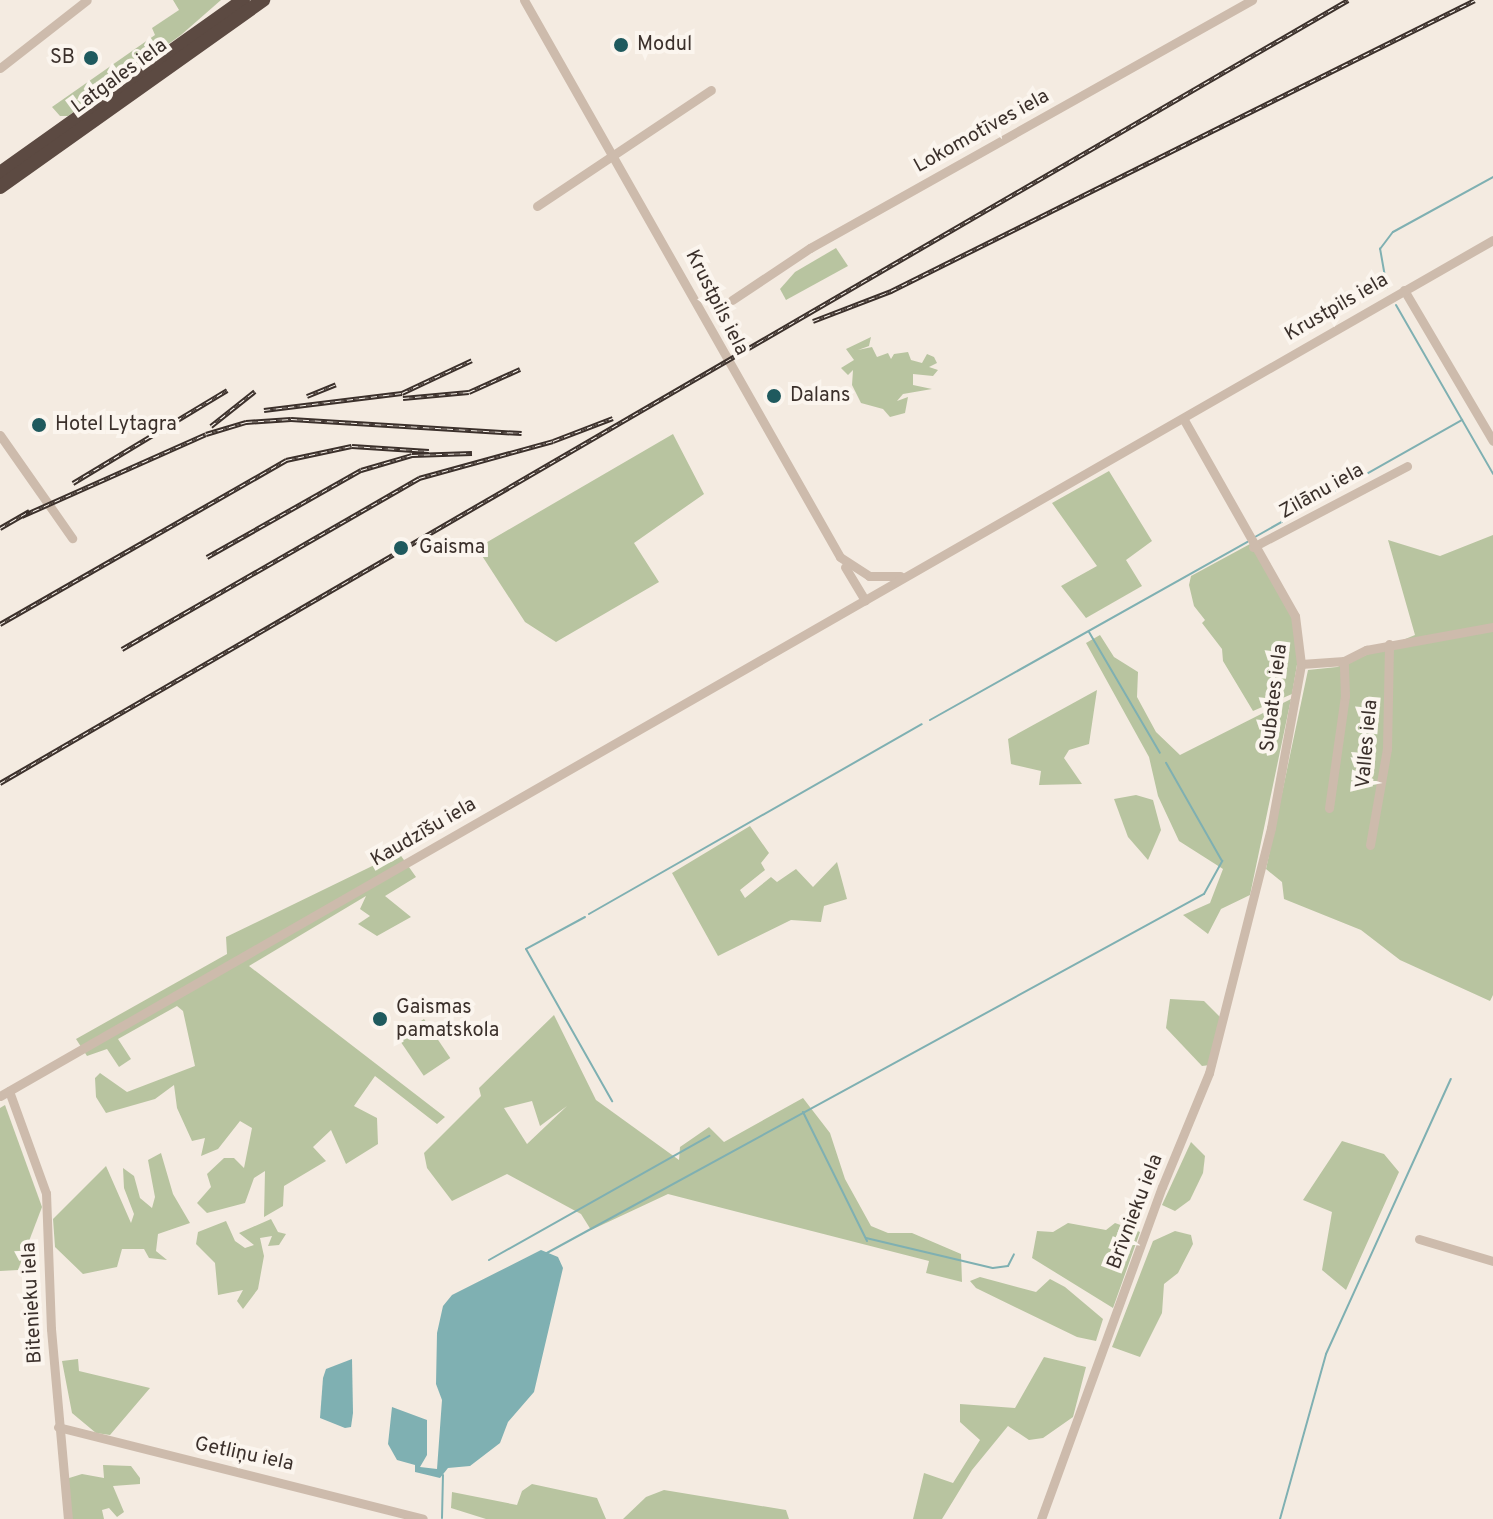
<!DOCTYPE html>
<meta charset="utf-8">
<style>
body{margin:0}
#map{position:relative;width:1493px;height:1519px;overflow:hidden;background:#f4ebe1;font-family:Overpass,sans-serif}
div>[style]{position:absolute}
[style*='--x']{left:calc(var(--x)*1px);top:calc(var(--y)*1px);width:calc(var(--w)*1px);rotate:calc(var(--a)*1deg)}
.green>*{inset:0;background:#b8c4a0;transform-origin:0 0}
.water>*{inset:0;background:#7fb0b2}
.stream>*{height:2px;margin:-1px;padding:0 1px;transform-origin:1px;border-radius:1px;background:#7fb0b2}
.minor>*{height:9px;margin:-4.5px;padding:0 4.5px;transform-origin:4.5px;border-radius:4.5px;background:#cdbbac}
.highway>*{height:14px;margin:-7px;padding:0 7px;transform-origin:7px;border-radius:7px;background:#5c4a42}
.rail>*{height:5px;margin-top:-2.5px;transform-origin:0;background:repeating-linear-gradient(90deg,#fbf5ee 0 6px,#3b302b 0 12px);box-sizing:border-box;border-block:2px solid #3b302b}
.dots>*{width:22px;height:22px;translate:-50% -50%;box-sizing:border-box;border:4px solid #fbf5ee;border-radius:50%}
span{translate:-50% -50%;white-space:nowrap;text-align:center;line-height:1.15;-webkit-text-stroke:8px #fbf5ee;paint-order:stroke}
.poi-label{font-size:20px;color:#3b302b}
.left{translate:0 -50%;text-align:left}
.right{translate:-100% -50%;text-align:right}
.street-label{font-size:20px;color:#3b302b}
</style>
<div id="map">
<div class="green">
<i style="clip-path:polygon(173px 0,221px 0,181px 35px,68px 116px,60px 116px,52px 107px,155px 35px,152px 28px,179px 10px)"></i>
<i style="clip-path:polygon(836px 248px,848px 266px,786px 300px,780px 289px,795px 272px)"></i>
<i style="clip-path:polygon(871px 337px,869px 346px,858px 350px,872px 347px,877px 357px,888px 353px,891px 359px,894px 354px,908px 352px,911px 360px,922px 363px,927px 354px,934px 357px,937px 363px,929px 367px,938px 370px,933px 376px,913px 374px,913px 385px,932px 389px,903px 394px,897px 401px,908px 397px,905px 413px,890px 417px,883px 409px,861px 403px,852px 385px,853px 370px,848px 375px,841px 368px,854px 360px,846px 349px)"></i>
<i style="clip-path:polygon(673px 434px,704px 494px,634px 543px,659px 582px,556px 642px,525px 622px,477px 548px)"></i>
<i style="clip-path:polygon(1109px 471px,1152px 541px,1126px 560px,1142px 586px,1086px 618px,1061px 586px,1097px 566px,1052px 503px)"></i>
<i style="clip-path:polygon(1493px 535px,1493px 995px,1490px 1001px,1400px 960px,1361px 930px,1284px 899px,1282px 882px,1266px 869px,1308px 670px,1337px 667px,1415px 635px,1388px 540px,1440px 556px)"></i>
<i style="clip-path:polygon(1250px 544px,1291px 611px,1299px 653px,1292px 694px,1253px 711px,1223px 661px,1222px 649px,1202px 623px,1205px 620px,1194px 606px,1189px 585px,1191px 576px)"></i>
<i style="clip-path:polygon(1100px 635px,1114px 657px,1138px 672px,1137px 697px,1156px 732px,1180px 755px,1291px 699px,1250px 895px,1221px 909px,1208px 934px,1183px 915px,1210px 903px,1223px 869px,1179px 841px,1158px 796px,1149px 757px,1086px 643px)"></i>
<i style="clip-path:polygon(1097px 690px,1089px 744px,1069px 750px,1064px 758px,1082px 784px,1039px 785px,1041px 771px,1011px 764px,1008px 739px)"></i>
<i style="clip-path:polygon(1136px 795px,1153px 800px,1161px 830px,1148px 860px,1128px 837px,1114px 799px)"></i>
<i style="clip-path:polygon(750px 826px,769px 853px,761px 863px,765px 870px,740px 890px,745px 898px,771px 877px,777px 882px,796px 869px,813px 887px,837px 862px,847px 899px,824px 906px,821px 922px,791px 920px,718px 956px,672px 873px)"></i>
<i style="clip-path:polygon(399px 853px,416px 877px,385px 896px,411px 917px,377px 936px,358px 924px,370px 916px,360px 909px,366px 896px,249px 966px,445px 1117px,437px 1124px,375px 1076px,354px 1106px,377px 1118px,378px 1144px,346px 1164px,331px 1130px,313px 1147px,326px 1161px,284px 1186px,283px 1206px,264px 1217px,265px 1171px,254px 1178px,245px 1203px,207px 1213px,197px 1203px,211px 1187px,207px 1174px,224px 1158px,234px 1158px,244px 1168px,252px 1128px,240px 1121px,218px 1149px,201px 1156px,205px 1138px,192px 1141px,177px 1108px,174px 1085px,155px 1099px,106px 1113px,96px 1097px,95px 1078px,100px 1073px,127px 1092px,195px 1066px,183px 1011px,177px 1006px,118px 1039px,131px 1059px,119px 1067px,107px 1049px,87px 1056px,76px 1039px,227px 954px,226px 937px)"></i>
<i style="clip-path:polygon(1170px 999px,1204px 1001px,1223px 1020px,1210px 1065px,1202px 1066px,1166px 1028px)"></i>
<i style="clip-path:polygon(evenodd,554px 1015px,596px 1100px,679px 1160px,680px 1147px,709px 1127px,724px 1142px,803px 1098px,830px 1133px,845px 1179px,871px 1226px,888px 1233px,912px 1233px,961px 1254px,962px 1282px,926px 1273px,929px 1261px,668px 1194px,591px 1230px,581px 1214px,507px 1174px,452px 1201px,427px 1168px,424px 1153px,481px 1096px,479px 1088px,554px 1015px,532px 1101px,540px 1126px,567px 1106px,527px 1144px,504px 1108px,532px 1101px)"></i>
<i style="left:424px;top:1019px;width:47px;height:32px;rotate:56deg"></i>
<i style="clip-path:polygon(5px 1105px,42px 1207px,18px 1270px,0 1271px,0 1108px)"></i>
<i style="clip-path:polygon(1342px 1141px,1384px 1154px,1399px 1172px,1346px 1290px,1322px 1270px,1332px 1212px,1303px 1200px)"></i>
<i style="clip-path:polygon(1191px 1142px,1205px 1156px,1203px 1173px,1190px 1200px,1175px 1211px,1162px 1205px)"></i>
<i style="clip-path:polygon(161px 1153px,173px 1194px,190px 1223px,158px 1234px,156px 1251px,167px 1260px,149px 1258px,144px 1249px,122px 1249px,117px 1267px,83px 1274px,55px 1247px,53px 1219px,106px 1166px,131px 1223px,134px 1214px,124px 1188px,123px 1168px,134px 1176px,140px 1198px,152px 1208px,155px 1197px,148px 1160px)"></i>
<i style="clip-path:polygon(271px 1219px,278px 1232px,286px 1234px,279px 1245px,268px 1246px,272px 1236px,260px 1238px,264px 1256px,258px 1289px,243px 1309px,237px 1301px,243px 1290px,218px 1295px,215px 1263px,196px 1244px,198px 1232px,226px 1221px,235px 1241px,245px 1248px,254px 1245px,239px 1233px)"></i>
<i style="clip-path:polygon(1068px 1223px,1106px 1230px,1115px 1223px,1140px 1232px,1113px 1308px,1032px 1258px,1037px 1231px,1053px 1232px)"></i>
<i style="clip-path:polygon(1175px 1231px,1191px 1235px,1193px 1244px,1178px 1273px,1164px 1284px,1162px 1313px,1140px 1357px,1112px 1347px,1153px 1241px)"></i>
<i style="clip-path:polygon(980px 1277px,1036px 1292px,1050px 1279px,1065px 1287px,1103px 1319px,1096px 1341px,1077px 1337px,976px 1288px,970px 1281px)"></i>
<i style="clip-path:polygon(1044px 1357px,1086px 1367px,1073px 1417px,1043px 1438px,1029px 1440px,1008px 1426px,972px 1470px,942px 1519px,913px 1519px,924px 1473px,953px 1483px,980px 1440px,960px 1422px,960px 1404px,1015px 1408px)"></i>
<i style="clip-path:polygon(78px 1359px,79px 1371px,150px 1388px,110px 1435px,96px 1433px,72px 1413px,62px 1361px)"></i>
<i style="clip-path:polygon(103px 1465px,131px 1466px,140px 1478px,140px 1484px,113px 1486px,124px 1512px,117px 1517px,109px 1508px,102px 1510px,104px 1519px,69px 1519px,66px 1479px,82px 1474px,104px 1478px)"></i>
<i style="clip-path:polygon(532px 1484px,597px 1498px,606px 1519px,486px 1519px,451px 1508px,452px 1492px,517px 1505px,522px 1491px)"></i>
<i style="clip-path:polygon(664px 1490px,786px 1510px,789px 1519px,623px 1519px,646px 1497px)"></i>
</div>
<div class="water">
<i style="clip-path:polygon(541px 1250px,558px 1257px,563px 1268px,534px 1392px,508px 1422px,500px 1443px,470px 1466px,448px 1468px,440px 1478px,415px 1472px,415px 1465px,397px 1460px,388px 1444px,392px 1407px,427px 1420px,427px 1455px,420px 1467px,437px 1469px,442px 1400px,436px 1384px,437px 1333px,443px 1306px,452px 1295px)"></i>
<i style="clip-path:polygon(352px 1359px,353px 1413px,351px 1427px,345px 1428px,320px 1418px,323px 1378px,326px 1369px)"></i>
</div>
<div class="stream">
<i style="--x:1387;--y:288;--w:40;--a:-100"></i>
<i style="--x:1380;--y:249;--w:21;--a:-53"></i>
<i style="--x:1393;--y:232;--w:114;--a:-28.8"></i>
<i style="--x:1396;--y:305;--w:195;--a:60.1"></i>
<i style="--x:1255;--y:537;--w:238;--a:-29.5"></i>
<i style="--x:1089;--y:632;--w:140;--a:59.6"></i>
<i style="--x:930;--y:720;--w:364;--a:-29.3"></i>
<i style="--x:589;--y:914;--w:383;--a:-29.7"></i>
<i style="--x:585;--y:917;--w:67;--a:151.5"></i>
<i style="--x:526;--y:949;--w:175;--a:60.5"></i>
<i style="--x:803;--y:1112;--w:144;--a:63.6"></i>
<i style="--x:866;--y:1238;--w:130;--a:13.3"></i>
<i style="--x:993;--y:1268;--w:15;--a:-8"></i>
<i style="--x:1008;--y:1266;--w:13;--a:-63"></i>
<i style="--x:545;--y:1254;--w:751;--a:-28.65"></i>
<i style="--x:1204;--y:894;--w:38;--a:-61"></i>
<i style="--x:1222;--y:861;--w:113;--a:-119.7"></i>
<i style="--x:489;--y:1260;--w:253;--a:-29.4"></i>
<i style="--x:442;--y:1518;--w:43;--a:-88.7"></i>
<i style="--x:1280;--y:1519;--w:171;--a:-74.4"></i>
<i style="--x:1326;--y:1354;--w:302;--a:-65.6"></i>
</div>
<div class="minor">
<i style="--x:524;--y:0;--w:640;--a:60.43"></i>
<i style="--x:840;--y:557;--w:35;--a:33"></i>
<i style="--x:869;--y:576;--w:31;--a:0"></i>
<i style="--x:0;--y:68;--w:110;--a:-38"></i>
<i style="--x:537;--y:206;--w:209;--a:-33.7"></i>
<i style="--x:1404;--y:290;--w:175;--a:59.5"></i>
<i style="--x:732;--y:300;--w:94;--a:-33.7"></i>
<i style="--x:810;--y:248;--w:507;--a:-29.3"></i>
<i style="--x:0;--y:435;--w:126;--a:55"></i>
<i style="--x:1253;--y:547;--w:174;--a:-27.7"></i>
<i style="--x:845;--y:567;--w:39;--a:59"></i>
<i style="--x:1301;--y:664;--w:43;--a:-4"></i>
<i style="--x:1344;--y:661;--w:25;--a:-27"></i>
<i style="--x:1366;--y:650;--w:129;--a:-10.3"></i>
<i style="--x:1329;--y:808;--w:113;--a:-81.9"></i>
<i style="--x:1345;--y:696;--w:35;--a:-92"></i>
<i style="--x:1370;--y:845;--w:97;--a:-80"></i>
<i style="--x:1387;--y:749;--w:105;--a:-88.9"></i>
<i style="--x:9;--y:1091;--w:109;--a:70.1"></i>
<i style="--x:46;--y:1193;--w:136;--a:87.9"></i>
<i style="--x:51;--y:1329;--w:191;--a:84.9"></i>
<i style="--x:0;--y:1096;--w:1721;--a:-29.83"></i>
<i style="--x:1419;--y:1239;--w:77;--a:16.6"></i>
<i style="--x:58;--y:1427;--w:376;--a:14.1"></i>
<i style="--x:1041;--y:1519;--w:353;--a:-70"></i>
<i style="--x:1162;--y:1187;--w:123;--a:-67.6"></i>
<i style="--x:1209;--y:1073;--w:253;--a:-75.8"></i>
<i style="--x:1271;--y:828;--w:167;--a:-79.6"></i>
<i style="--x:1301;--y:664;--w:48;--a:-97.1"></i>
<i style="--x:1295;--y:616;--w:227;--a:-119.5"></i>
</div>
<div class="highway">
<i style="--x:0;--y:173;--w:298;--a:-35.4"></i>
<i style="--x:0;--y:187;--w:323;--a:-35.4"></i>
</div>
<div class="rail">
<i style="--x:813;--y:321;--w:84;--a:-21"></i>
<i style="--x:891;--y:291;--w:652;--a:-26.49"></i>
<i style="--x:307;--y:396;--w:31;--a:-22"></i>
<i style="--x:403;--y:398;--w:66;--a:-5.2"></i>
<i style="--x:469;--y:392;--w:56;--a:-24.3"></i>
<i style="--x:264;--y:410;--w:139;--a:-7"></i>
<i style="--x:402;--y:393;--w:77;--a:-25.2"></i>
<i style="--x:211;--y:426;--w:56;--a:-38.5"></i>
<i style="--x:73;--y:483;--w:180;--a:-31.1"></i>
<i style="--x:22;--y:516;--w:201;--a:-24"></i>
<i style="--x:206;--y:434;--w:42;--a:-16.7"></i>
<i style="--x:246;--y:422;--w:45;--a:-3.8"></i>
<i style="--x:291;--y:419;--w:231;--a:3.5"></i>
<i style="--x:0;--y:528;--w:34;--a:-30"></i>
<i style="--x:207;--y:557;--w:177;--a:-29.5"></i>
<i style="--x:361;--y:470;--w:53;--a:-16.4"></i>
<i style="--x:412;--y:455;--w:60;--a:-1.9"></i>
<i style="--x:0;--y:624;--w:330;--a:-29.8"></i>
<i style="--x:286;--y:460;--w:67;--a:-12"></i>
<i style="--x:352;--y:446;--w:77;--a:3.7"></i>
<i style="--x:122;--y:649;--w:343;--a:-29.9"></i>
<i style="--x:419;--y:478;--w:139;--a:-15.4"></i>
<i style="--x:553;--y:441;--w:64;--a:-21"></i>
<i style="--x:0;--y:783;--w:1559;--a:-30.15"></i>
</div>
<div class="dots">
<i style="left:621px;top:45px;background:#1f5a5e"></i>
<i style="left:91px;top:58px;background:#1f5a5e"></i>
<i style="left:774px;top:396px;background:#1f5a5e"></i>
<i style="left:39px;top:425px;background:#1f5a5e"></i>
<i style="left:401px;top:548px;background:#1f5a5e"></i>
<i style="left:380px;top:1019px;background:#1f5a5e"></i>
</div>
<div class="poi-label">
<span class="left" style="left:637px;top:45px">Modul</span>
<span class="right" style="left:75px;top:58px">SB</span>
<span class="left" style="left:790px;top:396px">Dalans</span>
<span class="left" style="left:55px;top:425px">Hotel Lytagra</span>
<span class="left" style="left:419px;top:548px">Gaisma</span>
<span class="left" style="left:396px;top:1020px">Gaismas<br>pamatskola</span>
</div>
<div class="street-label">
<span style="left:120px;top:77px;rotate:-36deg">Latgales iela</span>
<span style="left:982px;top:132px;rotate:-29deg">Lokomotīves iela</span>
<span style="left:716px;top:303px;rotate:63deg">Krustpils iela</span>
<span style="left:1337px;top:308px;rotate:-30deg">Krustpils iela</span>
<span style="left:1322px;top:492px;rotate:-29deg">Zilānu iela</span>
<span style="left:1275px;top:698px;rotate:-83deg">Subates iela</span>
<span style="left:1368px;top:744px;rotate:-85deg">Valles iela</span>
<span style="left:424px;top:833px;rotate:-30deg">Kaudzīšu iela</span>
<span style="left:1136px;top:1212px;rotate:-69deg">Brīvnieku iela</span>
<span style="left:33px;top:1303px;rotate:-93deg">Bitenieku iela</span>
<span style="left:244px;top:1455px;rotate:12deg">Getliņu iela</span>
</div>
</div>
